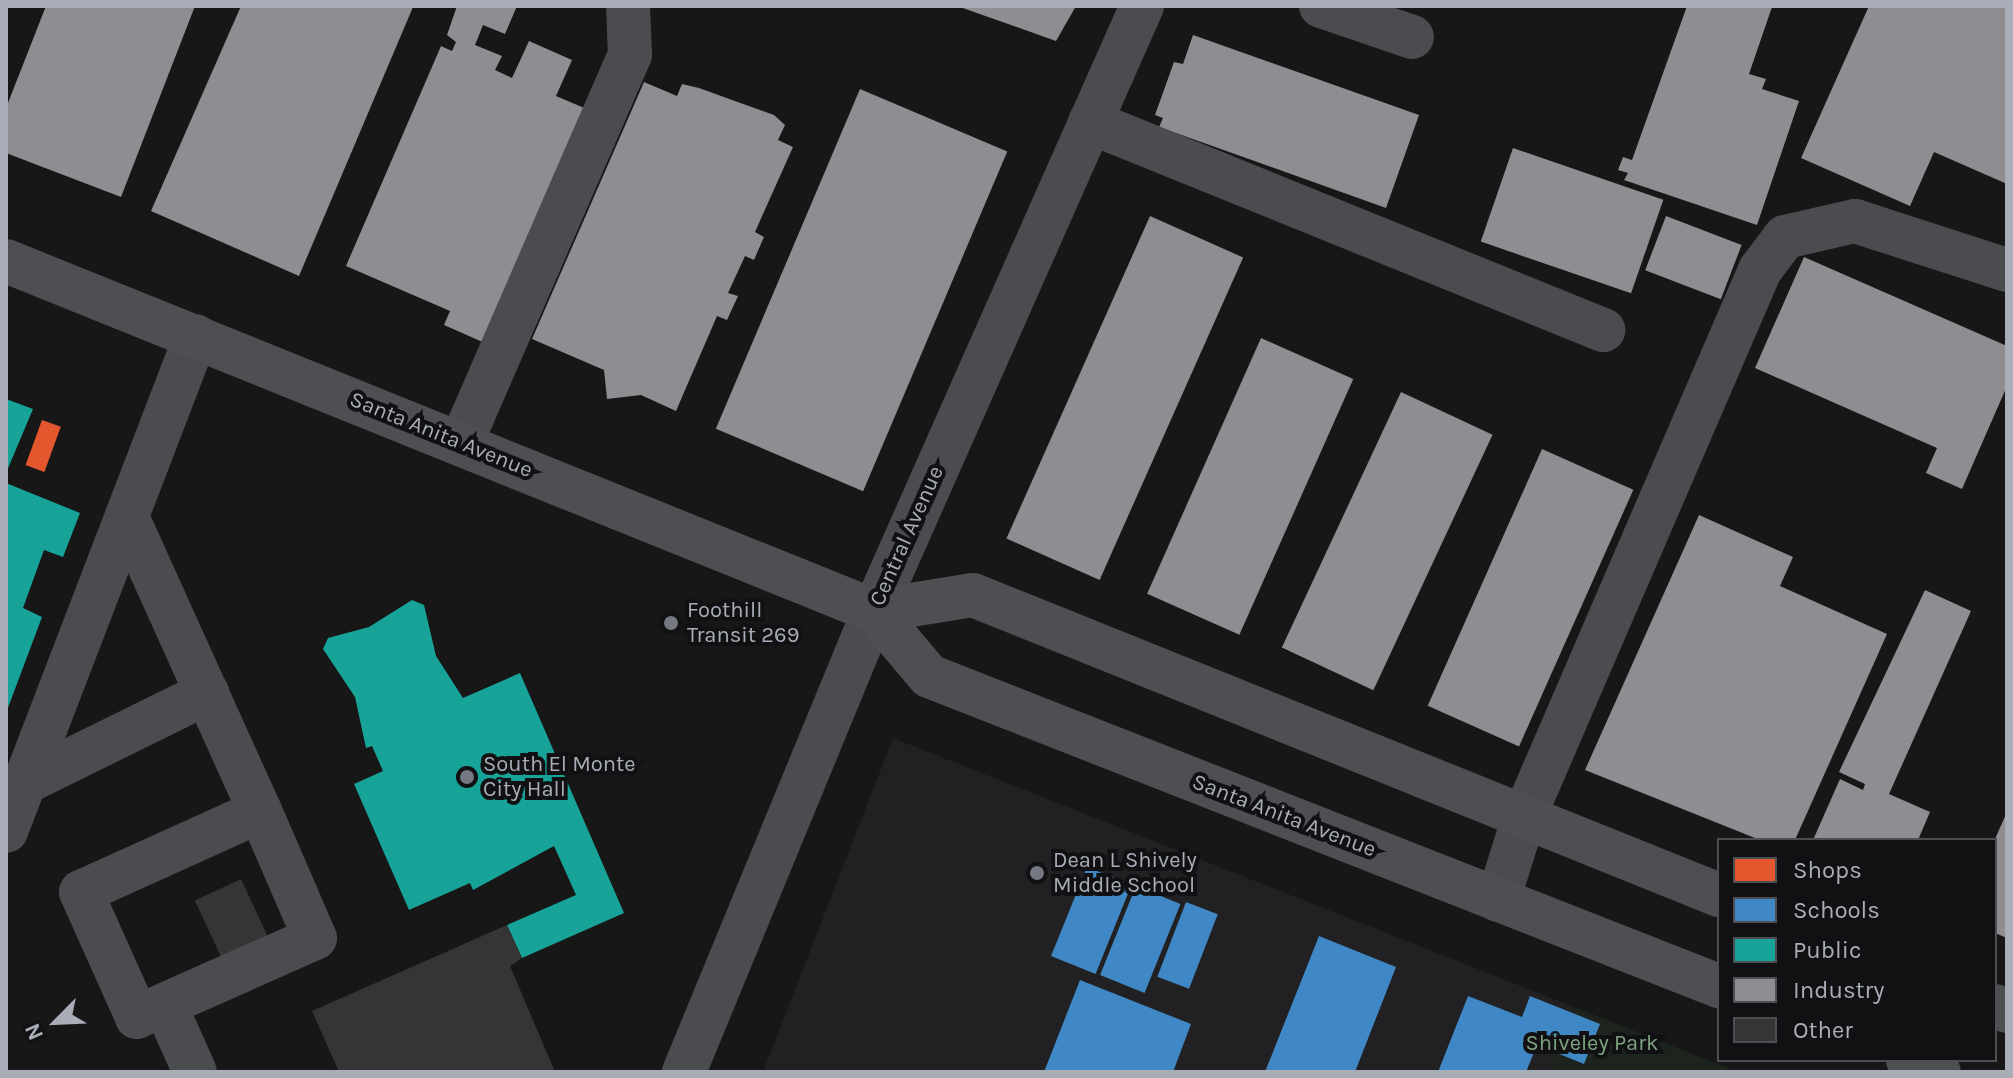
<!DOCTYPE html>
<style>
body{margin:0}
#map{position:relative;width:2013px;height:1078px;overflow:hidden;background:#171717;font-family:Karla,sans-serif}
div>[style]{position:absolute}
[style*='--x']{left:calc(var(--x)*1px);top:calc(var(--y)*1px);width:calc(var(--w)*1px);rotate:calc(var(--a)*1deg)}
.built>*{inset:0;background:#212123}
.green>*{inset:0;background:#1d241e}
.shops>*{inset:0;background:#e4572e;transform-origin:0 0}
.schools>*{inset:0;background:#3f88c5;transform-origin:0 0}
.public>*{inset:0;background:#17a398}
.industry>*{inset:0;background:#8d8d92;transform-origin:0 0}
.building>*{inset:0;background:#353536;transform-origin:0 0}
.minor>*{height:44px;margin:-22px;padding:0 22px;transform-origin:22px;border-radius:22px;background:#4b4c50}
.major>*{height:44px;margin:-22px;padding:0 22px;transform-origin:22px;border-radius:22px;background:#4d4f52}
.dots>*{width:22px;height:22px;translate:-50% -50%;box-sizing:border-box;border:4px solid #111113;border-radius:50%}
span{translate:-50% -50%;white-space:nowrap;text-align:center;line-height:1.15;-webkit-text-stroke:8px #111113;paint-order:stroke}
.street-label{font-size:22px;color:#a8adb8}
.poi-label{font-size:22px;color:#a8adb8}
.left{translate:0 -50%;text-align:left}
.park-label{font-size:22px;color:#7fa381}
.frame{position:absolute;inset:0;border:8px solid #a8adb8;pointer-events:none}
.legend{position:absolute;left:1717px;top:838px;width:280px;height:224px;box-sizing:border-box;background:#111113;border:2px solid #4d4f55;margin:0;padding:10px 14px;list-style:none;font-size:24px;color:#a8adb8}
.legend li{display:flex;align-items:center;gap:16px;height:40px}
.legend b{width:40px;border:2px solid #4d4f55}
.north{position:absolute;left:16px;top:982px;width:80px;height:80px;-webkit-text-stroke:6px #111113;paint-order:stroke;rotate:246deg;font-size:22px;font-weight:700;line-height:32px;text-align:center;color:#a8adb8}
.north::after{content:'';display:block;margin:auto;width:28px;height:36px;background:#a8adb8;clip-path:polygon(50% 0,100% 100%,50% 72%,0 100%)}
</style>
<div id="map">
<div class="built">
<i style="clip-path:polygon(893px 738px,1574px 1007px,1549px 1072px,763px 1072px)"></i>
</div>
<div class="green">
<i style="clip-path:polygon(1574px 1007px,1738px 1072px,1549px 1072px)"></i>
</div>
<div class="shops">
<i style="left:42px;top:420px;width:20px;height:48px;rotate:20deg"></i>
</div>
<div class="schools">
<i style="left:1087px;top:867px;width:48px;height:96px;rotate:22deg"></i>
<i style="left:1136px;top:886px;width:48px;height:96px;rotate:22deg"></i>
<i style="left:1186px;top:902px;width:34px;height:80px;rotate:21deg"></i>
<i style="clip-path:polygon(1319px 936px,1396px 967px,1355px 1072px,1265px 1072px)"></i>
<i style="clip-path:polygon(1080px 980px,1191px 1024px,1173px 1072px,1044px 1072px)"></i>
<i style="clip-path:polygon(1468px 996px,1522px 1017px,1530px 996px,1600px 1024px,1584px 1064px,1537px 1045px,1526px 1072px,1438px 1072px)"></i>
</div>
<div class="public">
<i style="clip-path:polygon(6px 399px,33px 409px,6px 473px)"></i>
<i style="clip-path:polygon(6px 483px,80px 513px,63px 557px,44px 550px,23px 608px,42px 617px,6px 713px)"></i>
<i style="clip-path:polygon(412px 600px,424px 605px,436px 656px,463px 698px,520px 673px,624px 913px,522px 958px,507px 925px,576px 895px,554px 846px,473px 890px,470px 883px,409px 910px,354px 784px,383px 771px,372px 746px,366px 748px,355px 697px,323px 649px,328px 638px,369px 627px)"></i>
</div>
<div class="industry">
<i style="clip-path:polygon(46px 6px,195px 6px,121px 197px,6px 153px,6px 108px)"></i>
<i style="clip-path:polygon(241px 6px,413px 7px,299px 276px,151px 211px)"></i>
<i style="clip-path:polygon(457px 6px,517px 6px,505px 34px,483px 25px,475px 45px,502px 56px,495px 70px,512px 78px,529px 41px,572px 60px,556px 96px,589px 110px,487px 344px,444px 325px,450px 311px,346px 266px,441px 46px,452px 51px,456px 42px,447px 35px)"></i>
<i style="clip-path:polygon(957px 6px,1076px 6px,1056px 41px)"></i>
<i style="clip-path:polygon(1687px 6px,1772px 7px,1749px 74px,1766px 79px,1762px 89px,1799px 101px,1757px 225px,1624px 180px,1628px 173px,1618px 170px,1623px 157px,1632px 160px)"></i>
<i style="clip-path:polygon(1869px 6px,2007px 6px,2007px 184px,1934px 152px,1910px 206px,1801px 158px)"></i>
<i style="clip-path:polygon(1193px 35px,1419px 115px,1386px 208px,1159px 127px,1163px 118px,1155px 115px,1174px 62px,1183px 64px)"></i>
<i style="clip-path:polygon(644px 82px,677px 96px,682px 84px,699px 88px,774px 115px,785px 125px,778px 140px,793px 147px,755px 232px,764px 237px,754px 260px,745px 256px,728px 293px,738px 296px,727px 320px,717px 316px,676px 411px,641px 395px,607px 399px,604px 370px,532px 339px)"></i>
<i style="left:860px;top:89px;width:160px;height:369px;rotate:23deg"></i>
<i style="left:1513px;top:148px;width:159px;height:99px;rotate:19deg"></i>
<i style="left:1150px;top:216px;width:102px;height:353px;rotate:24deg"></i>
<i style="left:1666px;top:216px;width:81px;height:58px;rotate:21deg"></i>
<i style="clip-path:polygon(1804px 257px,2007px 346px,2007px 386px,1962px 489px,1926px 473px,1937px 448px,1755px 368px)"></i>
<i style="left:1261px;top:338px;width:101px;height:280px;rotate:24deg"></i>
<i style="left:1401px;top:392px;width:101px;height:282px;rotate:25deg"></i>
<i style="left:1542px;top:449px;width:100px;height:281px;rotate:24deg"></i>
<i style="clip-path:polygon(1699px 515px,1793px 557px,1780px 586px,1887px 634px,1795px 840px,1760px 840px,1585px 770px)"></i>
<i style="clip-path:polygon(1925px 590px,1971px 611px,1889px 794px,1930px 812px,1918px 840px,1813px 840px,1840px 779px,1863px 790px,1865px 784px,1839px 772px)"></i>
<i style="clip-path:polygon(2007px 812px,2007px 938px,1995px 933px,1995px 839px)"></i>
</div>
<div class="building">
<i style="left:241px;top:879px;width:63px;height:51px;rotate:65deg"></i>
<i style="clip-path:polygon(507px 925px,522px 958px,510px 966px,555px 1072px,339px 1072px,312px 1011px)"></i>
</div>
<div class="minor">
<i style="--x:1321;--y:6;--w:96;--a:18.8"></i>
<i style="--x:1090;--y:122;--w:554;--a:22.07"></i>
<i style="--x:461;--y:443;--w:424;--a:-66.5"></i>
<i style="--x:630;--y:54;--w:48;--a:-92.4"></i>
<i style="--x:128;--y:519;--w:320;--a:65.7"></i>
<i style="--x:26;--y:782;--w:202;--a:-26.2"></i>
<i style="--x:260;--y:811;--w:138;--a:66.6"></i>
<i style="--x:315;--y:938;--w:195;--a:156.1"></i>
<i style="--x:137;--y:1017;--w:137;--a:-114.1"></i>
<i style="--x:81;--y:892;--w:196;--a:-24.3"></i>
<i style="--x:6;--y:831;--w:530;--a:-69"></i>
<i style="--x:1498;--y:900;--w:87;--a:-72.6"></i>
<i style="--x:1524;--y:817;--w:596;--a:-66.66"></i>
<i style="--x:1760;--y:270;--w:41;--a:-52.9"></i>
<i style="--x:1785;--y:237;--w:72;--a:-12.9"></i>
<i style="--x:1855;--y:221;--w:160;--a:17.9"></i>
<i style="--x:165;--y:1005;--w:73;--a:65.9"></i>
<i style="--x:684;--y:1072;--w:499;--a:-67.6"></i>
<i style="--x:874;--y:611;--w:662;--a:-66.11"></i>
</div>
<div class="major">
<i style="--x:6;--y:261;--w:936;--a:21.96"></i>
<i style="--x:874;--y:611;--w:85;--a:49.8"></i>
<i style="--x:929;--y:676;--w:849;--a:21.43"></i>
<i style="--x:874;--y:611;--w:100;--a:-9.2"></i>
<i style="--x:973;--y:595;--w:804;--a:21.91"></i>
<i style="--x:1995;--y:1006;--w:13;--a:23"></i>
<i style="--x:1908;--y:1060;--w:33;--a:21"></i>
</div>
<div class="dots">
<i style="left:671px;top:623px;background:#757880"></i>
<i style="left:467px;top:777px;background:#757880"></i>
<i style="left:1037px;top:873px;background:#757880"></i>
</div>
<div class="street-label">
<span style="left:441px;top:435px;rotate:22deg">Santa Anita Avenue</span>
<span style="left:907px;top:536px;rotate:-66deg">Central Avenue</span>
<span style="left:1284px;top:816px;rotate:21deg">Santa Anita Avenue</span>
</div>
<div class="poi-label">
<span class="left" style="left:687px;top:623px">Foothill<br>Transit 269</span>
<span class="left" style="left:483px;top:777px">South El Monte<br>City Hall</span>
<span class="left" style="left:1053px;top:873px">Dean L Shively<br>Middle School</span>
</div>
<div class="park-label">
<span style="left:1592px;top:1044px">Shiveley Park</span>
</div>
<div class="frame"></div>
<ul class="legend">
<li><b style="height:22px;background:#e4572e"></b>Shops</li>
<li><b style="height:22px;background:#3f88c5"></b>Schools</li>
<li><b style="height:22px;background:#17a398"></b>Public</li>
<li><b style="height:22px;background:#8d8d92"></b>Industry</li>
<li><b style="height:22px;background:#353536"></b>Other</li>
</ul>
<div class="north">N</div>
</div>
